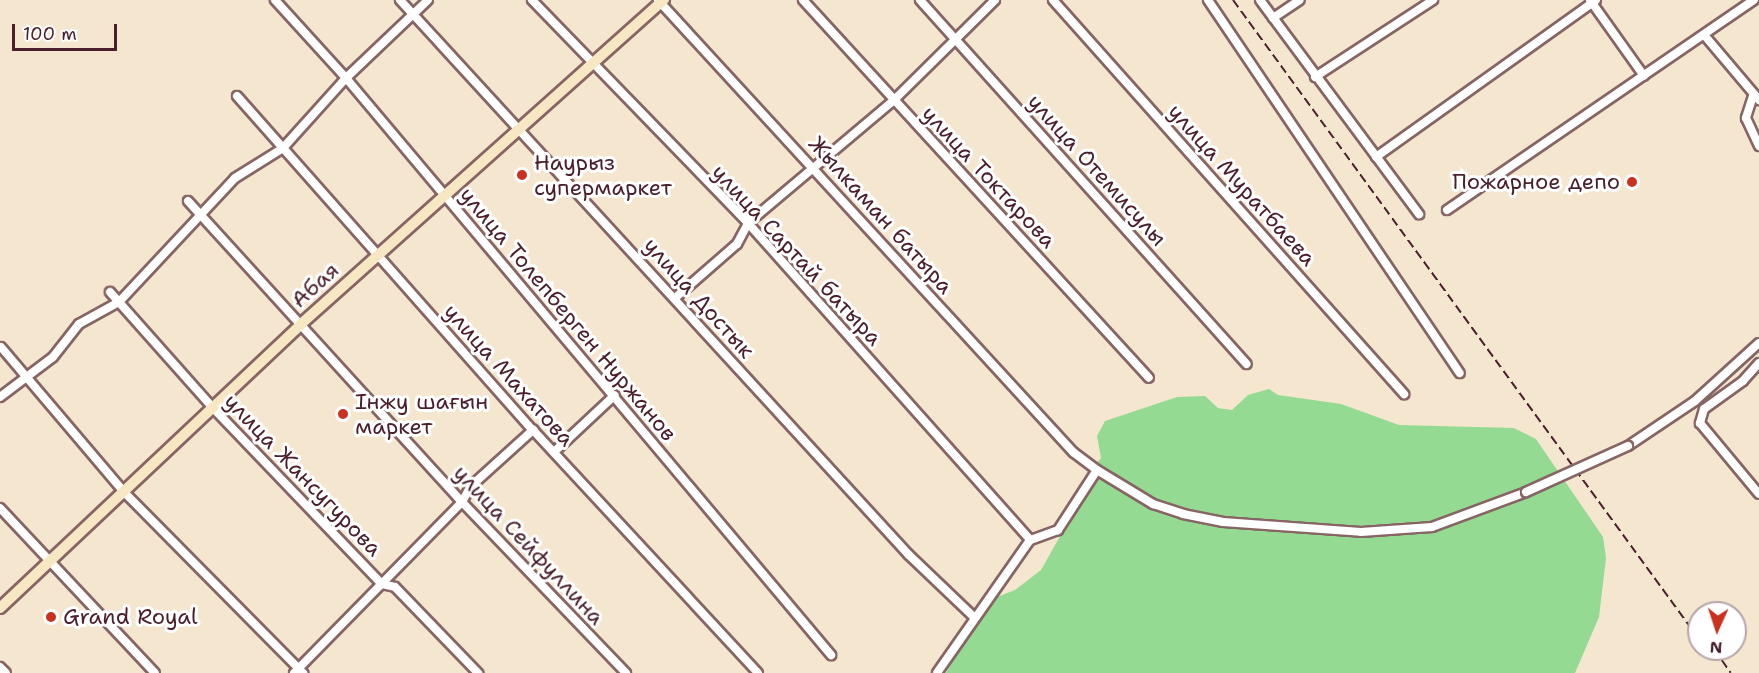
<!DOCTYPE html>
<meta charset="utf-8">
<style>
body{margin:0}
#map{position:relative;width:1759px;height:673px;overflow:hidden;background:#f4e6cf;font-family:"Shantell Sans",sans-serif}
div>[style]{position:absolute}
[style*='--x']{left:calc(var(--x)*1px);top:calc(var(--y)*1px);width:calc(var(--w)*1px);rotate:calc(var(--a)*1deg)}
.green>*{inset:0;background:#95da92}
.roads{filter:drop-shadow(2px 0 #866564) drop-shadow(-2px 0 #866564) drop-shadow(0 2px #866564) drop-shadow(0 -2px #866564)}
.street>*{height:8px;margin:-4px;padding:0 4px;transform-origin:4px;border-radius:4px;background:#fff}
.secondary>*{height:10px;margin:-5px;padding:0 5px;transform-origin:5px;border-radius:5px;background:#f7e8c3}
.rail>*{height:2px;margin-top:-1px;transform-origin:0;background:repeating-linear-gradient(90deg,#4a1f2b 0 9px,transparent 0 13.5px)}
.bridges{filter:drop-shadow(2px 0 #866564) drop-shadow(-2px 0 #866564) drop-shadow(0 2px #866564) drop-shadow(0 -2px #866564)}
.street-bridge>*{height:8px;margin:-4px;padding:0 4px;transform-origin:4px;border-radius:4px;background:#fff}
.dots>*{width:16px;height:16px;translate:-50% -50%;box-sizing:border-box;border:3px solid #fff;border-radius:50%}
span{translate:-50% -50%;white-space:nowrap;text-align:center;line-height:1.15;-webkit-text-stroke:6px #fff;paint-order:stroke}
.poi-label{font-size:22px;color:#4a1f2b}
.left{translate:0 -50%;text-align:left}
.right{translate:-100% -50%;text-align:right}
.street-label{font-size:22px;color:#4a1f2b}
.north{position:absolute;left:1687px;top:601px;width:60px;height:60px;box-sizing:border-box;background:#fff;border:2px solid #b7a5aa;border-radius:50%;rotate:183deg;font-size:16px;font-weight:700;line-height:24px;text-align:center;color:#4a1f2b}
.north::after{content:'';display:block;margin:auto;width:21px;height:27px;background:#c8321e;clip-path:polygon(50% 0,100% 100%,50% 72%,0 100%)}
.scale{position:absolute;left:12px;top:24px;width:105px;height:27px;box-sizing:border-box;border:3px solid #4a1f2b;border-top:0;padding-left:8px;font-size:18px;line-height:21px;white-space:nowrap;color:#4a1f2b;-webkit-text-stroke:4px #fff;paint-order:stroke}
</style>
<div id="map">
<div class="green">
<i style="clip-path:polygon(1269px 389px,1278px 395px,1341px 404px,1399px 425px,1514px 428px,1536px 439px,1603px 537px,1606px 558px,1599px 617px,1575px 673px,946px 673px,987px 601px,1015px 590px,1041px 570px,1063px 531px,1079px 485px,1101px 458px,1097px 436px,1105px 421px,1177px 397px,1205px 396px,1218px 408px,1232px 410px,1248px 395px)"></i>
</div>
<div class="roads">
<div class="street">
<i style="--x:275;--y:0;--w:105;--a:47.7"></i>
<i style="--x:346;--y:78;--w:754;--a:49.95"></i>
<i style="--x:400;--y:0;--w:753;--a:47.48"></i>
<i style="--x:909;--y:555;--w:91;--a:43.7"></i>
<i style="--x:532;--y:0;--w:310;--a:45.9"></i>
<i style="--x:748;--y:223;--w:424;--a:48.3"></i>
<i style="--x:658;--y:0;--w:614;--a:47.44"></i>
<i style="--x:1073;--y:452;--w:30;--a:37"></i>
<i style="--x:1097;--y:470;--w:72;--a:123"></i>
<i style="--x:1058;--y:530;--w:30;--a:160"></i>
<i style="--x:1030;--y:540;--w:162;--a:125"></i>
<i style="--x:803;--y:0;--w:512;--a:47.53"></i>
<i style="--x:920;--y:0;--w:489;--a:48.1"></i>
<i style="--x:1053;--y:0;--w:528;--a:48.3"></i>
<i style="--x:1208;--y:0;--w:450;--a:56"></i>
<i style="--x:1260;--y:0;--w:267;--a:53.4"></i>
<i style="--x:1590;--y:0;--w:93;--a:54.6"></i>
<i style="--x:1273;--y:18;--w:32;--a:-34"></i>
<i style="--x:1705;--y:36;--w:84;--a:49.8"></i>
<i style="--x:1315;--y:77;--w:141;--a:-33.1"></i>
<i style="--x:237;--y:96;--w:446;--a:48.5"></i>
<i style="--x:533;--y:430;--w:331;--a:47.2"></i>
<i style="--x:1753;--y:96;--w:23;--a:108"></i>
<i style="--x:1746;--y:118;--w:31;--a:65"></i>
<i style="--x:1376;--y:157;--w:270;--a:-35.5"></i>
<i style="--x:188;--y:201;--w:407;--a:47.7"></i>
<i style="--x:462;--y:502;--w:237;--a:46.2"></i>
<i style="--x:1447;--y:210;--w:372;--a:-34.4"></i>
<i style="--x:110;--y:292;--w:155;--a:48.4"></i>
<i style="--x:213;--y:408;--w:244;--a:46.2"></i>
<i style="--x:382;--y:584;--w:13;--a:13"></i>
<i style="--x:395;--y:587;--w:120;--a:46"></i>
<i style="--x:675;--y:298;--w:82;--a:-41.1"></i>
<i style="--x:737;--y:244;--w:24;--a:-62"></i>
<i style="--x:748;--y:223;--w:191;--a:-40.1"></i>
<i style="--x:894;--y:100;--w:142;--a:-44.7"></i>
<i style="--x:1;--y:347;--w:190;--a:49.7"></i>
<i style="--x:124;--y:492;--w:255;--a:45.3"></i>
<i style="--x:1759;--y:363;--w:24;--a:132"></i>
<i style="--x:1743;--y:381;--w:48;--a:144.3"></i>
<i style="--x:1704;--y:409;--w:15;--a:106"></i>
<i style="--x:1700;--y:423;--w:92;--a:50.3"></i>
<i style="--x:0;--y:397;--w:66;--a:-37"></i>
<i style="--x:53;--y:357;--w:42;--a:-51.8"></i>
<i style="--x:79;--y:324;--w:46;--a:-28.8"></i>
<i style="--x:119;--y:302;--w:170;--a:-46.9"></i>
<i style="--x:235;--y:178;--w:57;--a:-32"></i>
<i style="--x:283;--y:148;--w:94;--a:-48"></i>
<i style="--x:346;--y:78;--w:113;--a:-43.6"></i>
<i style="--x:1628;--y:446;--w:81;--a:-33.9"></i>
<i style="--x:1695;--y:401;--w:86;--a:-42.2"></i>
<i style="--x:554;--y:452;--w:83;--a:-43.1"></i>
<i style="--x:1097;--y:470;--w:66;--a:31.3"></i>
<i style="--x:1153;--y:504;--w:32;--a:18"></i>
<i style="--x:1183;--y:514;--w:41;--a:11.3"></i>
<i style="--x:1223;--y:522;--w:138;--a:4.1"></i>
<i style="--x:1361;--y:532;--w:71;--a:-4"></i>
<i style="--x:1432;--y:527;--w:100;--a:-20.4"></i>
<i style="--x:0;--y:508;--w:226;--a:46.8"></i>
<i style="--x:0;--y:667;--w:8;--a:45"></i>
<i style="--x:294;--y:673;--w:240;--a:-45.5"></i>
<i style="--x:462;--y:502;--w:18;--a:-61"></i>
<i style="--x:471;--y:486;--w:84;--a:-42.1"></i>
</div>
<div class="secondary">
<i style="--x:0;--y:608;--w:414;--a:-43.3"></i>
<i style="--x:301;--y:324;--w:487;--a:-41.8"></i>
</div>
</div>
<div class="rail">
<i style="--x:1233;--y:0;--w:791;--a:53.9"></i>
<i style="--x:1714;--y:649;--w:29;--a:55"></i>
</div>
<div class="bridges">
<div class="street-bridge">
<i style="--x:1526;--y:492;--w:112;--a:-24.3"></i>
</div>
</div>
<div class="dots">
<i style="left:522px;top:175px;background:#c8321e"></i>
<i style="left:1632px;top:182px;background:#c8321e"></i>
<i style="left:343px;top:414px;background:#c8321e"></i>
<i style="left:51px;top:617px;background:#c8321e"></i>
</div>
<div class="poi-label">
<span class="left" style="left:534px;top:175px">Наурыз<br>супермаркет</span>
<span class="right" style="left:1620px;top:182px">Пожарное депо</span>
<span class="left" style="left:355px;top:414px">Інжу шағын<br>маркет</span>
<span class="left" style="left:63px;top:617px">Grand Royal</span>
</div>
<div class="street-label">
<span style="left:1097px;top:170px;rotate:48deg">улица Отемисулы</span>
<span style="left:989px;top:177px;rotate:47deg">улица Токтарова</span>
<span style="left:1242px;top:185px;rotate:48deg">улица Муратбаева</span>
<span style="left:881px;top:215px;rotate:48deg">Жылкаман батыра</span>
<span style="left:797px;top:255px;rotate:47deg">улица Сартай батыра</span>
<span style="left:315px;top:285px;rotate:-42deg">Абая</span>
<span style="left:699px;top:298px;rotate:48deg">улица Достык</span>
<span style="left:568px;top:314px;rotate:50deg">улица Толепберген Нуржанов</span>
<span style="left:509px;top:375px;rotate:48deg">улица Махатова</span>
<span style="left:303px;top:475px;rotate:46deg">улица Жансугурова</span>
<span style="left:529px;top:545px;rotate:47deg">улица Сейфуллина</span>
</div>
<div class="north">N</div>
<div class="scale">100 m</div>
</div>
